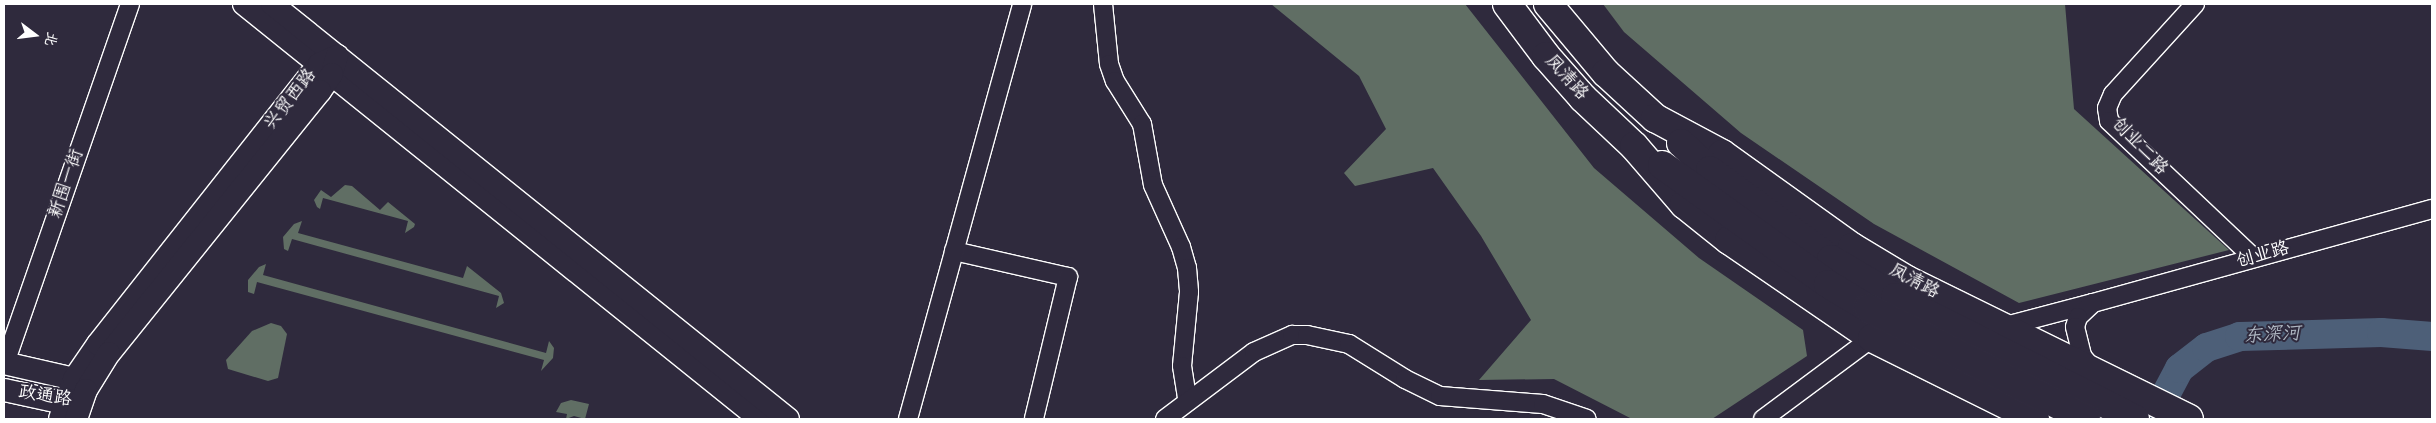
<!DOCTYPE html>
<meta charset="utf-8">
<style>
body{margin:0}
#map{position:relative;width:2436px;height:423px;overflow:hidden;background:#2f2a3d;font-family:"Indie Flower","LXGW WenKai TC",sans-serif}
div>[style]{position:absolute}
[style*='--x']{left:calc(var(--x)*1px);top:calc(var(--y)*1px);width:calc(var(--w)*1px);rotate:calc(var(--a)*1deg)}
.green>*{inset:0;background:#606e64}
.river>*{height:29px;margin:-14.5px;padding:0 14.5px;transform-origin:14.5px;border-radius:14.5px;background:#4d5f78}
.roads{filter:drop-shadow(1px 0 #fff) drop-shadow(-1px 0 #fff) drop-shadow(0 1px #fff) drop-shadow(0 -1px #fff)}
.minor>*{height:18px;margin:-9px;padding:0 9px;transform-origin:9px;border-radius:9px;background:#2f2a3d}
.tertiary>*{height:22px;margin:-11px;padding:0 11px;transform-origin:11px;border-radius:11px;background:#2f2a3d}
.primary>*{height:28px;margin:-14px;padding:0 14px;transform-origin:14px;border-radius:14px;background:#2f2a3d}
span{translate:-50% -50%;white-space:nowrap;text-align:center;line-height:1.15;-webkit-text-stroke:4px #2f2a3d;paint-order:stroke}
.street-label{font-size:18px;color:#fff}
.water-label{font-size:19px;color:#afb7c2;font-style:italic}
.frame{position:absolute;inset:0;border:5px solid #fff;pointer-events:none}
.north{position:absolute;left:10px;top:10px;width:50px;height:50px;-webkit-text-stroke:4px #2f2a3d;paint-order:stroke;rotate:105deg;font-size:14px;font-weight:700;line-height:20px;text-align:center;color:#fff}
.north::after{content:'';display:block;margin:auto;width:18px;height:22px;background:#fff;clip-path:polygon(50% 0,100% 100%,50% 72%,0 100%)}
</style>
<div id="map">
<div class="green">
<i style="clip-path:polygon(1271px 4px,1465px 4px,1594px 168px,1699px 258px,1803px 330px,1807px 356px,1712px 419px,1632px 419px,1554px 379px,1479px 380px,1531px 320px,1481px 236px,1433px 168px,1355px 186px,1344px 173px,1386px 129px,1359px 76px)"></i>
<i style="clip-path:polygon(1603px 4px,2065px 4px,2074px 109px,2229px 250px,2019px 303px,1874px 224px,1741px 133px,1624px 32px)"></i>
<i style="clip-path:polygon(345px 185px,352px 186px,380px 210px,388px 202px,415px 224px,414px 227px,405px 233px,408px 221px,323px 198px,320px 209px,317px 207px,314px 200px,321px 190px,331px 197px)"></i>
<i style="clip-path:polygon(302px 221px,298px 233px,463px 278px,467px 266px,501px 293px,504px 303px,496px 308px,499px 296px,292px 239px,288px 251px,284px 249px,283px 237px,294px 224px)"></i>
<i style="clip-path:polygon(266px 264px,263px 275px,546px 353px,549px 341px,554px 348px,553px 358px,541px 371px,544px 360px,257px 282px,254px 294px,248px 292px,248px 280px,259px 267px)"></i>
<i style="clip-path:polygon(271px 323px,281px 326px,287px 334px,278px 378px,268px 381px,228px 369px,226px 360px,252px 331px)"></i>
<i style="clip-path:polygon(571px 400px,589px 404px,585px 419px,574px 416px,566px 419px,567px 414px,556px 412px,561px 403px)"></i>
</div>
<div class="river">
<i style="--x:2152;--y:419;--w:58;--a:-62.1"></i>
<i style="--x:2179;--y:368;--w:34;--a:-38"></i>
<i style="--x:2206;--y:347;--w:35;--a:-18"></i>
<i style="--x:2239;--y:336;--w:142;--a:-1.6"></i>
<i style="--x:2381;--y:332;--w:51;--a:4.5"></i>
</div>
<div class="roads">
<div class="minor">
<i style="--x:1103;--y:4;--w:60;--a:84.3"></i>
<i style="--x:1109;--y:64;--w:18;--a:71"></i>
<i style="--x:1115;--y:81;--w:51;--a:57.9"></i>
<i style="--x:1142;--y:124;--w:62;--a:79.8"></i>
<i style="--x:1153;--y:185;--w:68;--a:65.7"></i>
<i style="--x:1181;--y:247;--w:22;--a:74"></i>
<i style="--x:1187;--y:268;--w:24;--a:85"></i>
<i style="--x:1189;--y:292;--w:74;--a:95.4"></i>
<i style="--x:1182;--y:366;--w:36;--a:81"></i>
<i style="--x:2195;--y:4;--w:122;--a:132.3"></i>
<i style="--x:2113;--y:94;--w:15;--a:113"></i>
<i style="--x:2107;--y:108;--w:13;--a:81"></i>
<i style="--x:2109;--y:121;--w:199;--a:43.4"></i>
<i style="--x:954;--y:251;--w:117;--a:12.8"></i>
<i style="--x:1068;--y:277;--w:146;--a:103.5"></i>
<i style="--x:2093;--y:303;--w:352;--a:-15.5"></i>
<i style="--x:2002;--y:327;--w:94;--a:-14.8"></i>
<i style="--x:2093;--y:303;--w:21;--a:137"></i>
<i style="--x:2078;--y:317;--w:10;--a:107"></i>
<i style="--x:2075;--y:327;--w:30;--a:76"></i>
<i style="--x:2082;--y:356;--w:16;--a:50"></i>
<i style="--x:5;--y:363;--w:380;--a:-70.8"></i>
<i style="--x:908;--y:419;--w:430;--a:-74.6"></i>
<i style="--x:1165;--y:419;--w:111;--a:-37"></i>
<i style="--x:1254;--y:352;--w:42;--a:-24.1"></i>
<i style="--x:1292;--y:335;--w:15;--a:0"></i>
<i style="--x:1307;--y:335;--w:43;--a:12.1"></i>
<i style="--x:1349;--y:344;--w:66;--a:32"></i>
<i style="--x:1405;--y:379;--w:39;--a:26"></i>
<i style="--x:1440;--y:396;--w:103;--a:4.4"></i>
<i style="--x:1543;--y:404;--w:46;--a:18.8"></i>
<i style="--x:1763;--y:419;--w:136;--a:-36.6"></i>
</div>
<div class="tertiary">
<i style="--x:244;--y:4;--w:662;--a:38.81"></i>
<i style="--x:272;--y:4;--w:662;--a:38.81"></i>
<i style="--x:4;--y:363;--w:72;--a:12.9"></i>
<i style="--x:74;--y:379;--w:25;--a:76"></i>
<i style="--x:80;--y:403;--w:16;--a:180"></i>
<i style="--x:64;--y:403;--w:61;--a:-167.8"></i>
<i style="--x:60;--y:419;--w:42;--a:-70.7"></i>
<i style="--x:74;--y:379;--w:42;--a:-55.6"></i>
<i style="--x:98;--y:344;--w:357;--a:-51.7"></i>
<i style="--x:319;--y:64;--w:20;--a:-24"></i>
<i style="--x:337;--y:56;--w:19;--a:106"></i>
<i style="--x:332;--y:74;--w:21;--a:125"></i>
<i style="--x:320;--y:91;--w:336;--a:128.8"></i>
<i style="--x:109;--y:353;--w:44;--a:121.9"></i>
<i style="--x:86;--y:390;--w:31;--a:109"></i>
</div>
<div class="primary">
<i style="--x:1507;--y:4;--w:65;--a:53.1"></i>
<i style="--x:1546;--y:56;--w:56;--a:48.6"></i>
<i style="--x:1583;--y:98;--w:70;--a:43.3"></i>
<i style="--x:1634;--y:146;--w:77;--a:49.2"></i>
<i style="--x:1684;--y:204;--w:58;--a:38.7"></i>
<i style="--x:1729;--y:240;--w:173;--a:34.4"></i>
<i style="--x:1872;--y:338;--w:182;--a:26.4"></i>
<i style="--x:1548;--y:4;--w:90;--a:50"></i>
<i style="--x:1606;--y:73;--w:67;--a:42.6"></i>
<i style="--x:1655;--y:118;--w:76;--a:28.2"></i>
<i style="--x:1722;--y:154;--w:160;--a:35.6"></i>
<i style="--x:1852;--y:247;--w:64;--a:31"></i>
<i style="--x:1907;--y:280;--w:314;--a:26.2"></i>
<i style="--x:1681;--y:143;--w:40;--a:43"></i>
<i style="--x:1710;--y:170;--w:150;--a:36.3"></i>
<i style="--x:1831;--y:259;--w:74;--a:30.7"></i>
<i style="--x:1895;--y:297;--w:269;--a:26.9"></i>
<i style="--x:1662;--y:165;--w:204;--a:35.6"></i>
<i style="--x:1828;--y:284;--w:47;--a:31"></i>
<i style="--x:1868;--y:308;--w:245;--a:27"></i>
</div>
</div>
<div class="street-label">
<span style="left:1566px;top:78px;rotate:48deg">凤清路</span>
<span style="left:291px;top:100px;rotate:-52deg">兴贸西路</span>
<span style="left:2139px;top:147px;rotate:46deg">创业二路</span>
<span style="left:67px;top:184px;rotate:-71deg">新围一街</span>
<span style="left:2263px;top:256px;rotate:-16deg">创业路</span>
<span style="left:1914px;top:282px;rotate:28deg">凤清路</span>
<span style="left:45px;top:397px;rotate:9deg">政通路</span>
</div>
<div class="water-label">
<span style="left:2272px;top:336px;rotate:-3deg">东深河</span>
</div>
<div class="frame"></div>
<div class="north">北</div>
</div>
